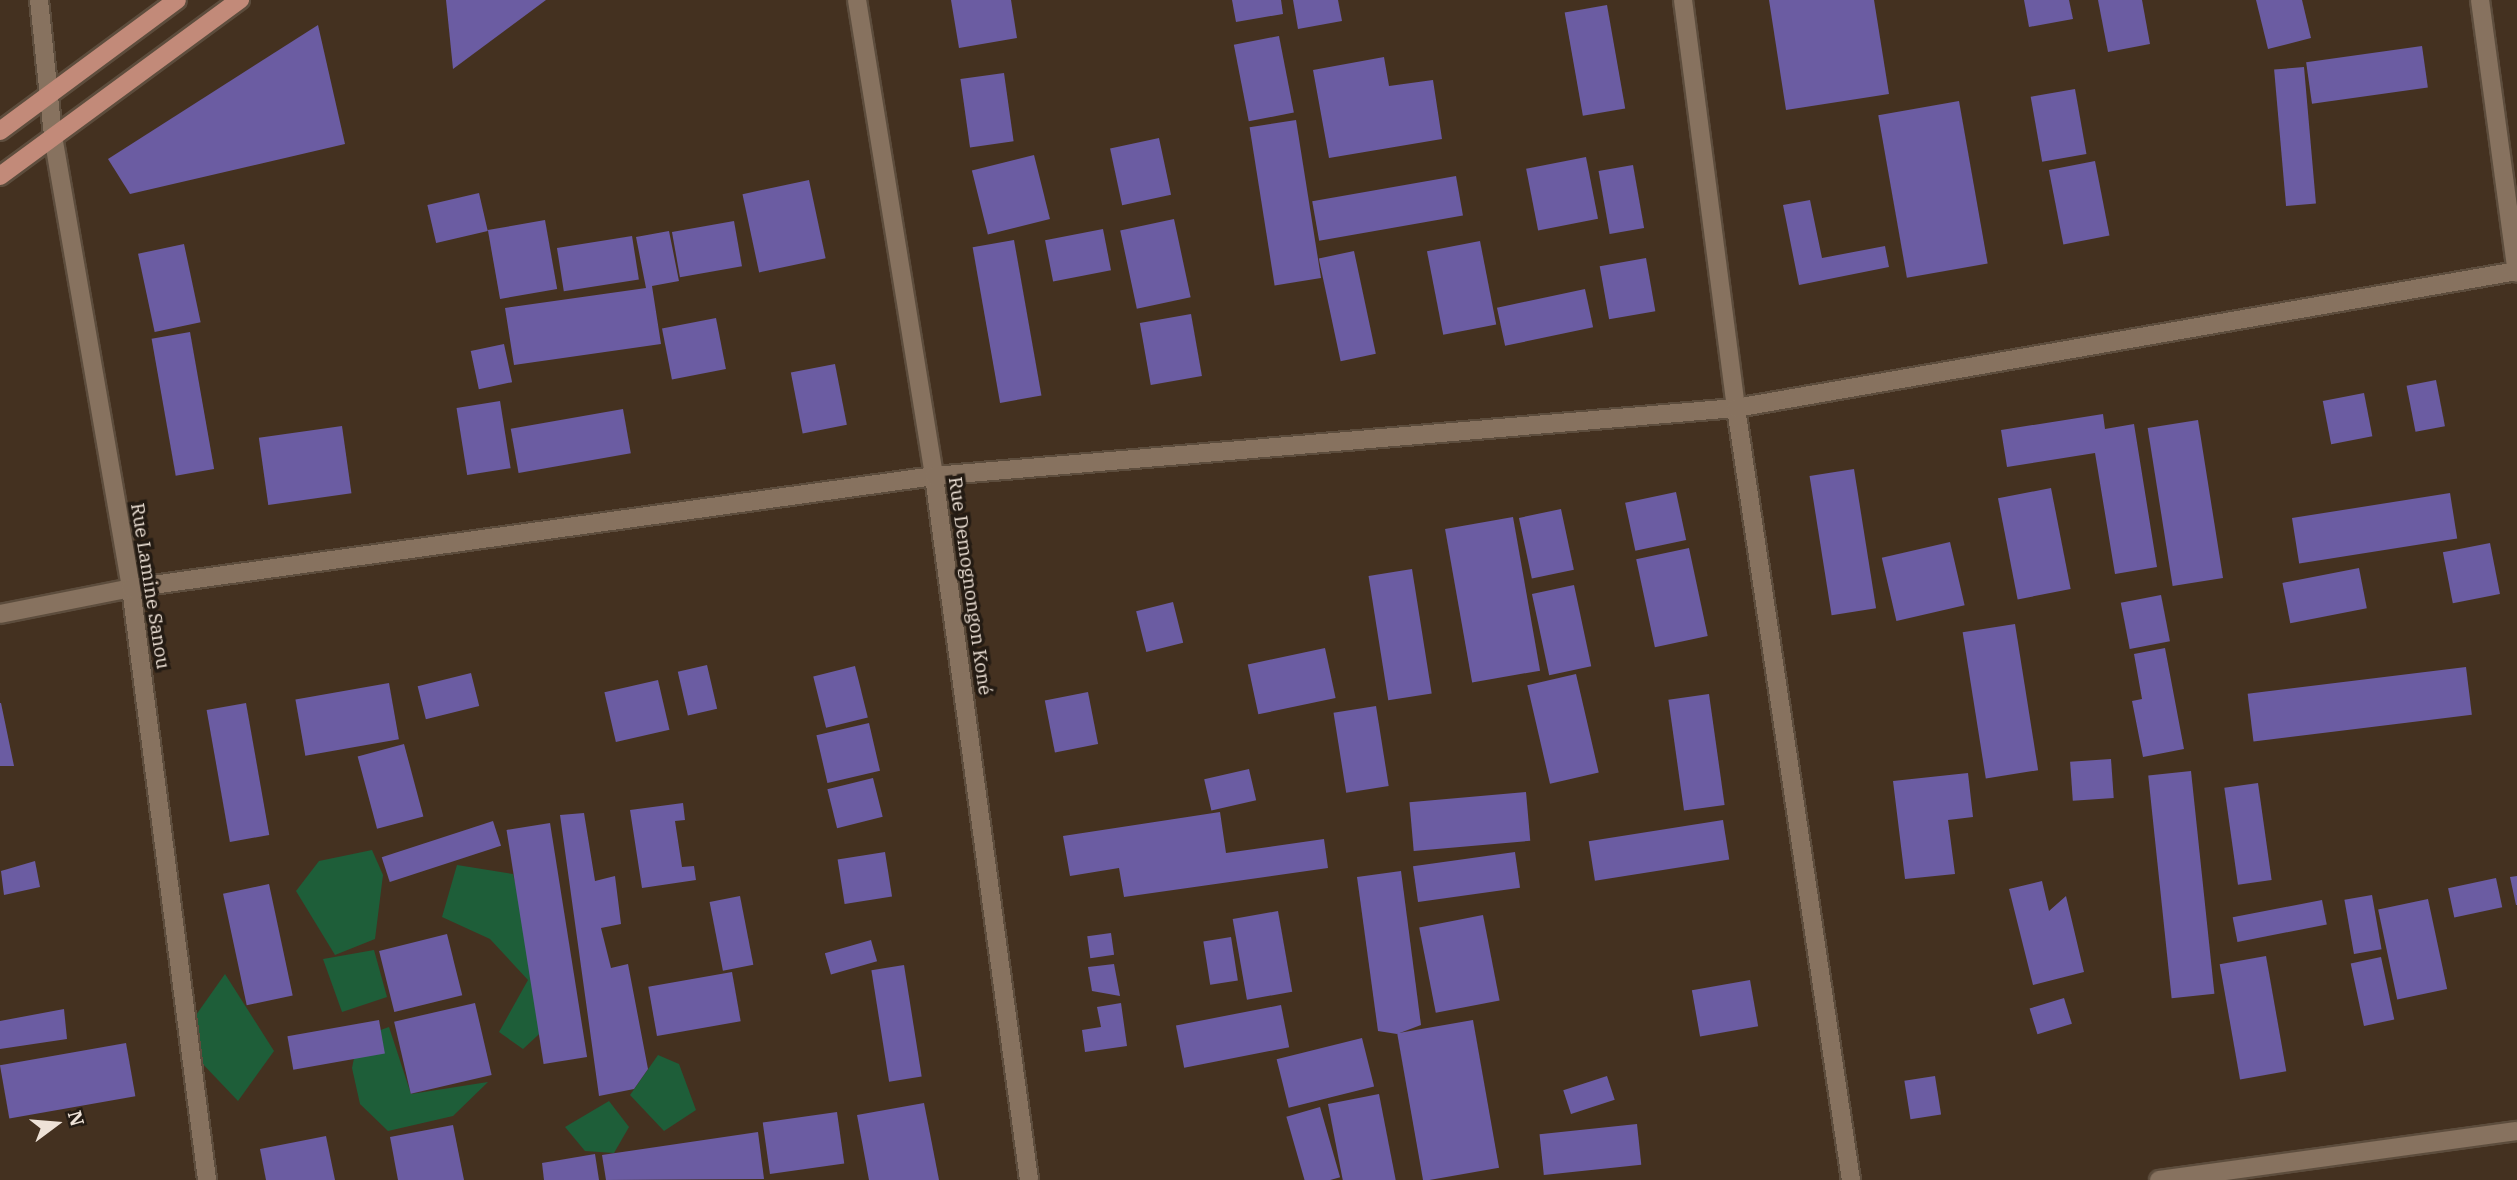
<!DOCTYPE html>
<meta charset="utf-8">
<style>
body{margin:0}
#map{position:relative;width:2517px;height:1180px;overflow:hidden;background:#443120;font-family:"IBM Plex Serif",serif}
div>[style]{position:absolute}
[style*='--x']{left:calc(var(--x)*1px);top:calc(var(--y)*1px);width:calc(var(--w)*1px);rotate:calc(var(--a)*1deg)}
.green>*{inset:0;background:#1e5e39}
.building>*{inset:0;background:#6b5ca2;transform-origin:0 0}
.roads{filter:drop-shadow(2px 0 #5d4d3d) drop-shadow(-2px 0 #5d4d3d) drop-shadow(0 2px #5d4d3d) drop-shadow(0 -2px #5d4d3d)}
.minor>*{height:18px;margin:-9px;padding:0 9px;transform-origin:9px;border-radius:9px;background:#87725f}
.primary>*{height:18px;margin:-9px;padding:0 9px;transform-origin:9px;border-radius:9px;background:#c28a79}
span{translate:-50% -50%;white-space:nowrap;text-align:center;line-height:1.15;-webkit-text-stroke:7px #241b13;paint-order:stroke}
.street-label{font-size:19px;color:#eee2d7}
.north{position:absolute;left:21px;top:1089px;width:70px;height:70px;-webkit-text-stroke:5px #241b13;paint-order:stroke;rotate:74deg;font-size:19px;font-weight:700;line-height:28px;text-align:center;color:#eee2d7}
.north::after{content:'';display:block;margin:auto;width:24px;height:32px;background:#eee2d7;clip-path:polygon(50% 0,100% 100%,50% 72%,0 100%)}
</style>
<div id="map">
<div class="green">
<i style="clip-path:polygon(372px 850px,383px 875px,375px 939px,335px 955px,296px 891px,319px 861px)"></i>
<i style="clip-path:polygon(457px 865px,513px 874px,550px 1024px,523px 1049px,499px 1032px,528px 980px,490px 939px,442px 917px)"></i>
<i style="clip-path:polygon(374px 950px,387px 997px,342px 1012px,323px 959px)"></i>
<i style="clip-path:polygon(225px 974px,274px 1051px,238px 1101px,179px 1039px)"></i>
<i style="clip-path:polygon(389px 1027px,411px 1094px,488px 1082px,453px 1116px,388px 1131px,360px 1104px,352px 1068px,358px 1038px)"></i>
<i style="clip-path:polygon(658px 1055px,679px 1064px,696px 1110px,664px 1131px,630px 1095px)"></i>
<i style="clip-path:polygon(609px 1101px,629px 1127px,614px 1153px,585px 1151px,565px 1127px)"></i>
</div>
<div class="building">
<i style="clip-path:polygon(446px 0,546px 0,453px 69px)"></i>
<i style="clip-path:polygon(951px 0,1011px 0,1017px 38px,959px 48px)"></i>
<i style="clip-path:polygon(1232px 0,1281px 0,1283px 14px,1236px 22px)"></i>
<i style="clip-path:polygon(1293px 0,1338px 0,1342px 21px,1298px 29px)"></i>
<i style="clip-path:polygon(1769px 0,1874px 0,1889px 94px,1786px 110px)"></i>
<i style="clip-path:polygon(2024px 0,2069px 0,2073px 19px,2029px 27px)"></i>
<i style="clip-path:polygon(2098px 0,2142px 0,2150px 44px,2108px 52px)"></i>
<i style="clip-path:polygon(2256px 0,2302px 0,2311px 38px,2268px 49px)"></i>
<i style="left:1607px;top:5px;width:105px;height:43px;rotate:80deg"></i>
<i style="clip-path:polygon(318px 25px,345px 144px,130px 194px,108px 159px)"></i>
<i style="left:1279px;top:36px;width:78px;height:46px;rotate:79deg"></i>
<i style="left:2422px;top:46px;width:42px;height:117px;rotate:82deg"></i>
<i style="clip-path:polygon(1384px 57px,1389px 86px,1433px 80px,1442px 139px,1329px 158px,1313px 70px)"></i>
<i style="left:2304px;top:67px;width:137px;height:30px;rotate:85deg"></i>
<i style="left:1004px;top:73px;width:69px;height:44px;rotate:82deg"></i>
<i style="left:2075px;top:89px;width:66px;height:45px;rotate:80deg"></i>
<i style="left:1959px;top:101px;width:165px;height:82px;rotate:80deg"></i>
<i style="left:1296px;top:120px;width:160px;height:47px;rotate:81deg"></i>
<i style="left:1159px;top:138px;width:58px;height:50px;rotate:78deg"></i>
<i style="left:1034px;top:155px;width:66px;height:64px;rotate:76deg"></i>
<i style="left:1586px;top:157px;width:63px;height:61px;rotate:79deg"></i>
<i style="left:2095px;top:161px;width:76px;height:47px;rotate:79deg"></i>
<i style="left:1633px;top:165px;width:64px;height:35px;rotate:80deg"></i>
<i style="left:1456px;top:176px;width:40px;height:146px;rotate:80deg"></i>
<i style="left:809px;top:180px;width:80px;height:68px;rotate:78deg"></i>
<i style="left:479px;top:193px;width:39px;height:53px;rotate:77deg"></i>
<i style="clip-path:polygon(1810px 200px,1822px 258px,1885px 246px,1889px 267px,1799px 285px,1783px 205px)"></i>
<i style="left:1174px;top:219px;width:80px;height:55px;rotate:78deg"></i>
<i style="left:545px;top:220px;width:70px;height:58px;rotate:80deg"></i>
<i style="left:734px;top:221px;width:46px;height:63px;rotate:80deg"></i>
<i style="left:1103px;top:229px;width:42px;height:59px;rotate:79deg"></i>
<i style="clip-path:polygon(669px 231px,679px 281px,652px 286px,661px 344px,514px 365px,505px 308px,646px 288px,636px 237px)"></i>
<i style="left:632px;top:236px;width:44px;height:76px;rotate:81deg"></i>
<i style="left:1014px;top:240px;width:158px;height:42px;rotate:80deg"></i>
<i style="left:1480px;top:241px;width:85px;height:54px;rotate:79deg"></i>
<i style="left:184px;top:244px;width:80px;height:47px;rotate:78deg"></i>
<i style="left:1354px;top:251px;width:105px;height:36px;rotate:78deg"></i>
<i style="left:1646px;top:258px;width:54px;height:47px;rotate:80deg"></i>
<i style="left:1585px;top:289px;width:39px;height:90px;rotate:78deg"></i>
<i style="left:1191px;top:314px;width:63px;height:52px;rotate:80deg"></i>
<i style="left:716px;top:318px;width:52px;height:55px;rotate:79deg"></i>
<i style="left:190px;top:332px;width:139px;height:39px;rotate:80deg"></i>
<i style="left:504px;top:344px;width:39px;height:34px;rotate:78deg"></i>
<i style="left:835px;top:364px;width:62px;height:45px;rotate:79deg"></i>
<i style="left:2436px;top:380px;width:47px;height:30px;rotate:79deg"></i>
<i style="left:2364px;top:393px;width:44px;height:42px;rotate:79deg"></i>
<i style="left:500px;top:401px;width:68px;height:44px;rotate:81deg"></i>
<i style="left:623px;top:409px;width:45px;height:114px;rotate:80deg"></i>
<i style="clip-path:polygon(2103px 414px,2105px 429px,2134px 424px,2157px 567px,2115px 574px,2095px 453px,2007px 467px,2001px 430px)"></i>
<i style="left:2198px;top:420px;width:160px;height:51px;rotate:81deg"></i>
<i style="left:342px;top:426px;width:68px;height:84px;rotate:82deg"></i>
<i style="left:1854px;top:469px;width:141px;height:45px;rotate:81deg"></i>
<i style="left:2051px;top:488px;width:103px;height:54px;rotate:79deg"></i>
<i style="left:1676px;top:492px;width:49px;height:52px;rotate:78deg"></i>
<i style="left:2450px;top:493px;width:46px;height:160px;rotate:81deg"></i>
<i style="left:1561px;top:509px;width:62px;height:43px;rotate:78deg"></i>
<i style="left:1513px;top:517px;width:156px;height:69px;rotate:80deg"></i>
<i style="left:1950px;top:542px;width:65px;height:70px;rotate:77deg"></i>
<i style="left:2490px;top:543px;width:52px;height:48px;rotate:79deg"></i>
<i style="left:1689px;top:548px;width:90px;height:54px;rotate:78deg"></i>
<i style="left:2359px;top:568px;width:41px;height:78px;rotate:79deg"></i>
<i style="left:1412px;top:569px;width:126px;height:44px;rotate:81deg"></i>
<i style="left:1574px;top:585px;width:83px;height:43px;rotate:78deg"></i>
<i style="left:2161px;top:595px;width:47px;height:41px;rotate:79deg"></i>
<i style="left:1173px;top:602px;width:42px;height:38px;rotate:76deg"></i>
<i style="left:2015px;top:624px;width:148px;height:53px;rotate:81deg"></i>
<i style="left:1325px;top:648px;width:51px;height:79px;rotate:78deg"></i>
<i style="clip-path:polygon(2165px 648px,2184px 749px,2143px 757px,2132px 701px,2142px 699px,2134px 654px)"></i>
<i style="left:707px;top:665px;width:45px;height:30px;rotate:77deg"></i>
<i style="left:855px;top:666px;width:53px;height:43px;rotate:76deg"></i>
<i style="left:2466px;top:667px;width:48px;height:220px;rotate:83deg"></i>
<i style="left:471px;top:673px;width:34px;height:55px;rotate:76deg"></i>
<i style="left:1576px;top:674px;width:101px;height:50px;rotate:77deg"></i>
<i style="left:658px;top:680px;width:51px;height:55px;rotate:77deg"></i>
<i style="left:389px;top:683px;width:57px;height:95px;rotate:80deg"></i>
<i style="left:1088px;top:692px;width:53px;height:44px;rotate:79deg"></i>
<i style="left:1709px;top:694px;width:112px;height:41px;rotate:82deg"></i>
<i style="clip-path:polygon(0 703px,1px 703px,14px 766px,0 766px)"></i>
<i style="left:246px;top:703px;width:134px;height:40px;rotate:80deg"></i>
<i style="left:1376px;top:706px;width:81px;height:43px;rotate:81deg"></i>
<i style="left:869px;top:723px;width:49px;height:54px;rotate:77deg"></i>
<i style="left:404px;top:744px;width:75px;height:48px;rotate:75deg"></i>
<i style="left:2111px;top:759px;width:39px;height:41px;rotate:86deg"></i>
<i style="left:1249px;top:769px;width:32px;height:46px;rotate:77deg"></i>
<i style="left:2191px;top:771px;width:224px;height:43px;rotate:84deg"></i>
<i style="clip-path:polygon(1968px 773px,1973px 817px,1948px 820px,1955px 874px,1905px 879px,1893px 781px)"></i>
<i style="left:873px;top:778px;width:40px;height:47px;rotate:76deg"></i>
<i style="left:2258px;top:783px;width:98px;height:34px;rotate:82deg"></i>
<i style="left:1526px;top:792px;width:49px;height:117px;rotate:85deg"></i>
<i style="clip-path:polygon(683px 803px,685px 820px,675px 821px,682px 867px,694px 866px,696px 880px,642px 888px,630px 810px)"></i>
<i style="clip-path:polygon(1220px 812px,1226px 853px,1324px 839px,1328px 868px,1124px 897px,1119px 868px,1070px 876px,1063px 836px)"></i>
<i style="clip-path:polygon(584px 813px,595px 881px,615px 876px,621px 924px,601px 928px,611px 968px,628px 964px,648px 1069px,634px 1089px,599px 1096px,560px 815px)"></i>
<i style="left:1723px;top:820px;width:40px;height:136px;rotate:81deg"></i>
<i style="left:493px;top:821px;width:26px;height:117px;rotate:72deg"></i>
<i style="left:550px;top:823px;width:237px;height:44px;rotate:81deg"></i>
<i style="left:885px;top:852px;width:45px;height:48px;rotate:81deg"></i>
<i style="left:1515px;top:852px;width:36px;height:103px;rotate:82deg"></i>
<i style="clip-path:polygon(35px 861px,40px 887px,4px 895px,1px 871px)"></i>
<i style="clip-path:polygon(1401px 871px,1421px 1025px,1397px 1034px,1378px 1031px,1357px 877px)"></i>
<i style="clip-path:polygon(2517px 876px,2517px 905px,2516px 905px,2510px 877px)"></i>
<i style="left:2496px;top:878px;width:30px;height:49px;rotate:78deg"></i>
<i style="clip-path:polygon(2042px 881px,2049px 911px,2066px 896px,2084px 972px,2033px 985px,2009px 889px)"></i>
<i style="left:269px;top:884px;width:114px;height:47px;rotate:78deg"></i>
<i style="left:2372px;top:895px;width:55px;height:28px;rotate:80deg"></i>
<i style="left:740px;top:896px;width:70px;height:31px;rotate:79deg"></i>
<i style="left:2428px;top:899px;width:92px;height:51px;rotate:78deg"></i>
<i style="left:2322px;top:900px;width:25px;height:91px;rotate:79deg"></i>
<i style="left:1278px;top:911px;width:82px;height:46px;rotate:80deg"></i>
<i style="left:1483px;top:915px;width:87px;height:65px;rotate:79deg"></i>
<i style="left:1111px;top:933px;width:22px;height:24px;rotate:82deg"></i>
<i style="left:447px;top:934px;width:63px;height:70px;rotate:76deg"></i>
<i style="left:1231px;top:937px;width:44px;height:28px;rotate:81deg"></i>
<i style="left:871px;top:940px;width:22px;height:48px;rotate:74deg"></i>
<i style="left:2266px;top:956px;width:117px;height:47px;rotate:80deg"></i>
<i style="left:2381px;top:957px;width:64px;height:31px;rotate:78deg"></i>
<i style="clip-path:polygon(1114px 964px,1120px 996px,1092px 991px,1088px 967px)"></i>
<i style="left:904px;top:965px;width:113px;height:33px;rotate:81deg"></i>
<i style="left:732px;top:972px;width:50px;height:85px;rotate:80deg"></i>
<i style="left:1750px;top:980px;width:47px;height:59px;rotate:80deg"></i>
<i style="left:2064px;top:998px;width:27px;height:36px;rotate:73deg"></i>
<i style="left:475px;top:1003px;width:74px;height:83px;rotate:77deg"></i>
<i style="clip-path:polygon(1121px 1003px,1127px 1046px,1085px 1052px,1082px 1030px,1101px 1027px,1097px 1007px)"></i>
<i style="left:1281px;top:1005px;width:43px;height:107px;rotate:79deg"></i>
<i style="clip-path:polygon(64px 1009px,67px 1039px,0 1049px,0 1021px)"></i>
<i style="left:379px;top:1020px;width:34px;height:93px;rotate:80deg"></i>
<i style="left:1473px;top:1020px;width:150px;height:77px;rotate:80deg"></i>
<i style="left:1362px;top:1038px;width:50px;height:88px;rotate:76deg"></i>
<i style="left:126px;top:1043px;width:54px;height:128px;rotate:80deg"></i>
<i style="left:1607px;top:1076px;width:25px;height:46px;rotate:72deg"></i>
<i style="left:1935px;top:1076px;width:39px;height:31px;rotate:81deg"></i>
<i style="left:1379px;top:1094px;width:88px;height:52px;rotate:79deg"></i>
<i style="clip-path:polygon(924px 1103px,939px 1180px,869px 1180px,857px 1115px)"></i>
<i style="left:1320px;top:1107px;width:73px;height:35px;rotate:74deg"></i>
<i style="left:837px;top:1112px;width:52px;height:75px;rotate:82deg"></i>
<i style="left:1637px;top:1124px;width:41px;height:98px;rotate:84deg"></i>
<i style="clip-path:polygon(453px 1125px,464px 1180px,398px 1180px,390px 1137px)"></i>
<i style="clip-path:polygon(758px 1132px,764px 1179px,606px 1180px,602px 1155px)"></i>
<i style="clip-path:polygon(326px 1136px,335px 1180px,266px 1180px,260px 1149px)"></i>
<i style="clip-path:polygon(595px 1154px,599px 1180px,544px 1180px,542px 1163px)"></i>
</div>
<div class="roads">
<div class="minor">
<i style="--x:39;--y:0;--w:137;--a:84.1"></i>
<i style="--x:53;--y:136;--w:459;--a:80.2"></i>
<i style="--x:131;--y:588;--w:597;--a:82.68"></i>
<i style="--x:857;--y:0;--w:482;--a:80.8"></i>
<i style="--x:934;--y:476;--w:710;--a:82.31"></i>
<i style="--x:1683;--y:0;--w:411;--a:82.6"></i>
<i style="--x:1736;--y:408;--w:781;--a:81.53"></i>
<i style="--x:2480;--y:0;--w:275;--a:82.3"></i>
<i style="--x:0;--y:614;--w:134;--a:-11.2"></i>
<i style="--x:131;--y:588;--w:811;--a:-7.94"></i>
<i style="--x:934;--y:476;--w:805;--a:-4.85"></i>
<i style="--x:1736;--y:408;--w:793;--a:-9.95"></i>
<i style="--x:2159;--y:1180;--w:361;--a:-7.8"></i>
</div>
<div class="primary">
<i style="--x:0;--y:131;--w:220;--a:-36.5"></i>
<i style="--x:0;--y:176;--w:298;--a:-36.3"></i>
</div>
</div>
<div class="street-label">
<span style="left:150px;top:586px;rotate:81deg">Rue Lamine Sanou</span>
<span style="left:970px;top:586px;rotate:82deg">Rue Demognongon Koné</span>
</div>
<div class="north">N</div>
</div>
